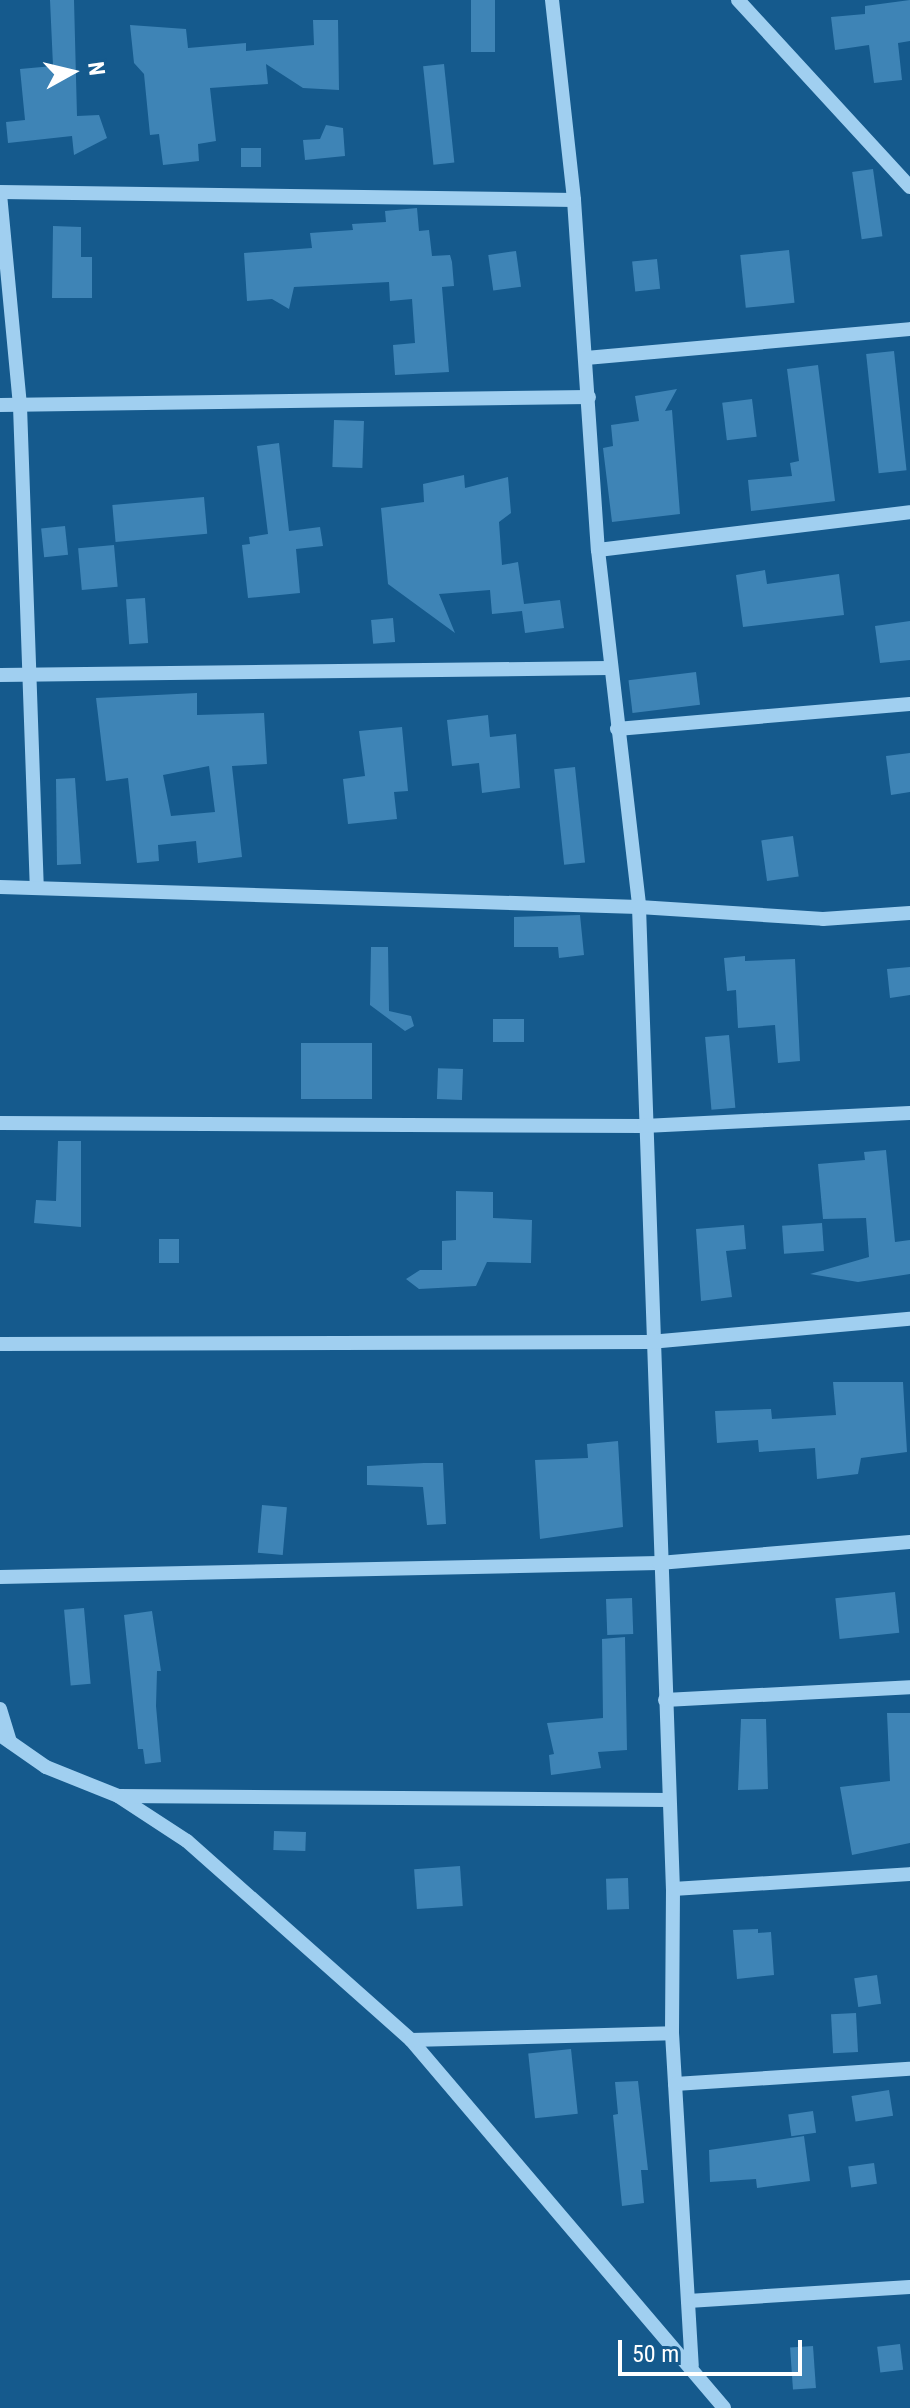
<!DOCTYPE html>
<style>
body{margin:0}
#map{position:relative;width:910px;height:2408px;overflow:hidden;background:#155a8d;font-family:"Roboto Condensed",sans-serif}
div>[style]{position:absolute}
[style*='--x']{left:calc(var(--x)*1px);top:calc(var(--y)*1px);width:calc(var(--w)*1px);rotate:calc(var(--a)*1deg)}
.building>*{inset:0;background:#3e84b6;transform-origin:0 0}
.minor>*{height:14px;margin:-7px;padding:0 7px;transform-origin:7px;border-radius:7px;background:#a0cff0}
span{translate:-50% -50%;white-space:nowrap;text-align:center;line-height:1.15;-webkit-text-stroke:6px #155a8d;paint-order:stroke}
.north{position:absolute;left:32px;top:32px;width:80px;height:80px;-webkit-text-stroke:6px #155a8d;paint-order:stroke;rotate:82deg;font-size:22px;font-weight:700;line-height:32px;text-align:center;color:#fff}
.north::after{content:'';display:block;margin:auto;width:28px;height:36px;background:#fff;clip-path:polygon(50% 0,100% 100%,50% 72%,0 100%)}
.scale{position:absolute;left:618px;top:2340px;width:184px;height:36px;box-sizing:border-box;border:4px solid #fff;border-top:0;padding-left:10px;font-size:24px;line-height:28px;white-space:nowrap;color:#fff;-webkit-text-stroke:6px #155a8d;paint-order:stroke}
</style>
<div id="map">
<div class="building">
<i style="clip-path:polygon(50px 0,74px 0,77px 116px,99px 115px,107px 138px,74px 155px,72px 136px,8px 143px,6px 122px,25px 120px,20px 69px,53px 66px)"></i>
<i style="left:471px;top:0;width:24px;height:52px"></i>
<i style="clip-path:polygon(910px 0,910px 41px,898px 43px,902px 80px,874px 83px,869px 45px,835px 50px,831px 17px,865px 14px,865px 6px)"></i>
<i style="clip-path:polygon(313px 20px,338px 20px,339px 90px,303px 88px,266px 64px,268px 84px,210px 88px,216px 141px,198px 144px,199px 161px,163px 165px,159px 134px,150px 135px,144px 74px,134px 63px,130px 25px,186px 29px,188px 48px,246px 43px,246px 51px,314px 45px)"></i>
<i style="left:444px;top:64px;width:99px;height:21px;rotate:84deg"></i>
<i style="clip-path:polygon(326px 125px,343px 128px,345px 156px,305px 160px,303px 140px,320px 139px)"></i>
<i style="left:261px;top:148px;width:19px;height:20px;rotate:90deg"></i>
<i style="left:873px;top:169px;width:68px;height:21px;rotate:82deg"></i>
<i style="clip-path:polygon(417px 208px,419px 231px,429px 230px,432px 256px,450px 255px,452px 262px,454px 286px,442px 287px,449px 372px,395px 375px,393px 345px,415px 343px,412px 299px,390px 301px,389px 282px,294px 287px,289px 309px,272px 299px,247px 301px,244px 253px,312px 248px,310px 233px,353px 230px,352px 224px,386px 222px,385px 211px)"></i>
<i style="clip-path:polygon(53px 226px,81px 227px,81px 257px,92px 257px,92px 298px,52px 298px)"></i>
<i style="left:789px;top:250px;width:53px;height:49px;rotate:84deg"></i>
<i style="left:516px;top:251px;width:36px;height:28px;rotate:82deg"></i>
<i style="left:657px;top:259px;width:30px;height:25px;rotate:84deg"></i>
<i style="left:894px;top:351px;width:120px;height:28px;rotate:84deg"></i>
<i style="clip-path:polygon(818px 365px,835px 501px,751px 511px,748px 480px,792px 476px,790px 463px,799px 461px,787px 369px)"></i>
<i style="clip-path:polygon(677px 389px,665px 411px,672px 410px,680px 514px,612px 522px,603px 448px,613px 446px,611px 425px,639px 421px,635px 396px)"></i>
<i style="left:752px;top:399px;width:38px;height:30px;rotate:83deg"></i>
<i style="left:334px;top:420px;width:30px;height:47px;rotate:2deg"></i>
<i style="clip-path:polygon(279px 443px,289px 531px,320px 527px,323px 546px,296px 549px,300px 593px,248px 598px,242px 545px,250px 544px,249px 537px,268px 534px,257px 446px)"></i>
<i style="clip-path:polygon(464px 475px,465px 488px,508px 477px,511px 513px,499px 522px,502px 565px,518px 562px,524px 604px,560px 600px,564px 628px,525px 633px,522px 611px,492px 614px,490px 590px,439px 594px,455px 633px,388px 584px,381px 508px,424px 502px,423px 484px)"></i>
<i style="left:204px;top:497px;width:37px;height:92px;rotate:85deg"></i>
<i style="left:65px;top:526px;width:29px;height:24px;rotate:84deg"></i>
<i style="left:114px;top:545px;width:42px;height:36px;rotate:85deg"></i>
<i style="clip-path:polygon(765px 570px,767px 584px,839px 574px,844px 615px,743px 627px,736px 575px)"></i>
<i style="left:145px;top:598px;width:45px;height:19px;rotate:86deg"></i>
<i style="left:393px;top:618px;width:24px;height:22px;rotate:85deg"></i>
<i style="clip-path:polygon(910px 621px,910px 660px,880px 663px,875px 626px)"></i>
<i style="left:696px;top:672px;width:33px;height:68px;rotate:83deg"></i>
<i style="clip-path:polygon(evenodd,197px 693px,197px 715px,264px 713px,267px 764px,232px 766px,242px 857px,198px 863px,196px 841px,158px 845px,159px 861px,137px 863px,128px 778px,106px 781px,96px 698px,197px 693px,209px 766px,215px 812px,171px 816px,163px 775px,209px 766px)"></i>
<i style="clip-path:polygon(488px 715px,490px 737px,516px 734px,520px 788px,482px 793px,479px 763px,452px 766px,447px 720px)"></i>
<i style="clip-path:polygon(402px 727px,408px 791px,394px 792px,397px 819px,348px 824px,343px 779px,365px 776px,359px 731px)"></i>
<i style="clip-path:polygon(910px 753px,910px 792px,891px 795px,886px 756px)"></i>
<i style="left:575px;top:767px;width:96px;height:21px;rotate:84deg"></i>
<i style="clip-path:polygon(75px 778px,81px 864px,57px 865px,56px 779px)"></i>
<i style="left:793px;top:836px;width:41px;height:32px;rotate:82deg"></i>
<i style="clip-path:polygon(580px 915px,584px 955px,559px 958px,558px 947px,514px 947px,514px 917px)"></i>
<i style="clip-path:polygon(371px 947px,388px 947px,389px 1011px,411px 1016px,414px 1026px,405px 1031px,370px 1005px)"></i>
<i style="clip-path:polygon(745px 956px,745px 961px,795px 959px,800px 1061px,778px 1063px,775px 1025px,738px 1028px,736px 990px,727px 991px,724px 958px)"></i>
<i style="clip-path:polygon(910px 967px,910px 995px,890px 998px,887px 969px)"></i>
<i style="left:493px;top:1019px;width:31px;height:23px"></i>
<i style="left:729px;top:1035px;width:73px;height:24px;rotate:85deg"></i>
<i style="left:372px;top:1043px;width:56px;height:71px;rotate:90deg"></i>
<i style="left:463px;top:1069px;width:31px;height:25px;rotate:92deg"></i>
<i style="clip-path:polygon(58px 1141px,81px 1141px,81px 1227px,34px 1223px,36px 1200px,56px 1201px)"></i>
<i style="clip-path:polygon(886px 1150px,895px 1242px,910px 1240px,910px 1274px,858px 1282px,810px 1274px,869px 1257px,866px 1218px,823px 1219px,818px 1164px,865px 1160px,864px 1152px)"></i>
<i style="clip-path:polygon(456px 1191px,493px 1192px,493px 1218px,532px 1220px,531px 1263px,487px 1262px,476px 1286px,419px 1289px,406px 1279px,420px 1270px,442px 1270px,442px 1241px,456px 1240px)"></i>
<i style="left:822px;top:1223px;width:28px;height:40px;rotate:86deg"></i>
<i style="clip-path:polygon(744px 1225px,746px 1249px,726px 1251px,732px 1297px,701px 1301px,696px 1229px)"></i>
<i style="left:159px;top:1239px;width:20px;height:24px"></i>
<i style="clip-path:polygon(833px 1382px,903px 1382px,907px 1452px,861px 1458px,858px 1474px,817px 1479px,815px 1448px,759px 1452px,758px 1440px,717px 1443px,715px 1411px,771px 1409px,772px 1419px,836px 1415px)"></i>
<i style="clip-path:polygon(618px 1441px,623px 1527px,540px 1539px,535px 1460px,588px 1458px,587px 1444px)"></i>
<i style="clip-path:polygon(424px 1463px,443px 1463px,446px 1524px,427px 1525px,423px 1487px,367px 1485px,367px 1466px)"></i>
<i style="left:262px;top:1505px;width:25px;height:48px;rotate:5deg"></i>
<i style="left:895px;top:1592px;width:41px;height:60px;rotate:84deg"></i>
<i style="left:632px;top:1598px;width:36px;height:26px;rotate:88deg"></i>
<i style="left:84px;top:1608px;width:76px;height:20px;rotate:85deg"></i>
<i style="clip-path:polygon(152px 1611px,161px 1671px,157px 1671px,156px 1706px,161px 1762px,145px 1764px,143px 1749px,138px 1749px,124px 1615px)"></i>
<i style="clip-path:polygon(625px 1637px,627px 1750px,598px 1752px,601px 1768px,551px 1775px,549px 1755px,554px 1754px,547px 1723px,603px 1718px,602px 1639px)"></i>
<i style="clip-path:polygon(887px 1713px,910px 1713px,910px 1843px,852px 1855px,840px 1787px,890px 1781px)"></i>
<i style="clip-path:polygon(741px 1719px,766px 1719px,768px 1789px,738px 1790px)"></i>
<i style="left:274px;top:1831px;width:32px;height:19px;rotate:2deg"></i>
<i style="left:460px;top:1866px;width:40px;height:46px;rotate:86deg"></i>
<i style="left:628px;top:1878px;width:31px;height:22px;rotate:88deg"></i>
<i style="clip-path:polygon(758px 1929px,758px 1933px,771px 1932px,774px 1975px,737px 1979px,733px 1930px)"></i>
<i style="left:877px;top:1975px;width:29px;height:23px;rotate:82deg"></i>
<i style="left:856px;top:2013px;width:39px;height:25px;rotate:87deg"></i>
<i style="left:571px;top:2049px;width:65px;height:43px;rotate:84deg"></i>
<i style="clip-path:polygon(638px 2081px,648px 2170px,641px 2170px,644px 2203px,622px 2206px,613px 2115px,618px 2114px,615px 2082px)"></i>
<i style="left:889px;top:2090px;width:26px;height:38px;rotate:81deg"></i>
<i style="left:813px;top:2111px;width:22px;height:25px;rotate:82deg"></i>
<i style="clip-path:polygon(804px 2136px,810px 2181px,757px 2188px,756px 2179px,710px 2182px,709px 2150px)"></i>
<i style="left:874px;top:2163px;width:21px;height:26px;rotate:82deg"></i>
<i style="left:900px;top:2344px;width:26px;height:23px;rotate:83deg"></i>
<i style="left:813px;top:2346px;width:42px;height:23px;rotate:86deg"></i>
</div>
<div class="minor">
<i style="--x:552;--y:0;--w:201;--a:83.7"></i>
<i style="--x:574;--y:200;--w:351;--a:86.1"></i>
<i style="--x:598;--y:550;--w:359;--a:83.4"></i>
<i style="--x:639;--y:907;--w:983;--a:88.02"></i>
<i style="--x:673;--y:1889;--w:144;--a:90.4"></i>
<i style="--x:672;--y:2033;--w:333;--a:86.6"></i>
<i style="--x:738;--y:0;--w:254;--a:47.4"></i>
<i style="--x:0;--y:192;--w:574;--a:0.8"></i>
<i style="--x:0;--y:194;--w:213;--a:84.6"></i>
<i style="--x:20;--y:406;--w:481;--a:88"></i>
<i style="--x:586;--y:358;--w:325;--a:-5.1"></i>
<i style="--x:0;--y:405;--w:589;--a:-0.78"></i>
<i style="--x:598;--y:550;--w:314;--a:-6.9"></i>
<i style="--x:0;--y:675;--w:609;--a:-0.66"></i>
<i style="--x:617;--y:729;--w:294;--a:-4.9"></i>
<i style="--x:0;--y:887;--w:639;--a:1.79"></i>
<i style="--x:639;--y:907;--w:184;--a:3.7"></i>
<i style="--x:823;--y:919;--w:87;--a:-3.9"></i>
<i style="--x:0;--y:1123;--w:644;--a:0.27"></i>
<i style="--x:644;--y:1126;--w:266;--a:-2.8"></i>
<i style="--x:0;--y:1344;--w:650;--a:-0.18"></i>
<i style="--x:650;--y:1342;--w:261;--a:-5.1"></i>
<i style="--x:0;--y:1577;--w:659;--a:-1.22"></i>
<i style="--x:659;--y:1563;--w:252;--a:-4.8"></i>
<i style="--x:665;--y:1700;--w:245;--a:-3"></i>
<i style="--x:0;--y:1709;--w:34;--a:73"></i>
<i style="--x:0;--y:1735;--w:56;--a:34.8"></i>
<i style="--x:46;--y:1767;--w:78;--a:21.9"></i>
<i style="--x:118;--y:1796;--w:82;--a:33.1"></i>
<i style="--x:187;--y:1841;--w:300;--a:41.6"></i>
<i style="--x:411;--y:2040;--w:483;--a:49.6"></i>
<i style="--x:119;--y:1796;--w:550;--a:0.42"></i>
<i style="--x:673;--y:1889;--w:237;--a:-3.6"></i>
<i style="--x:411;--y:2040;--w:261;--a:-1.5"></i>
<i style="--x:675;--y:2084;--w:235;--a:-3.7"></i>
<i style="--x:688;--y:2301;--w:222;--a:-3.6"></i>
</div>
<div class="north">N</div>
<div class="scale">50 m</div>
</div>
